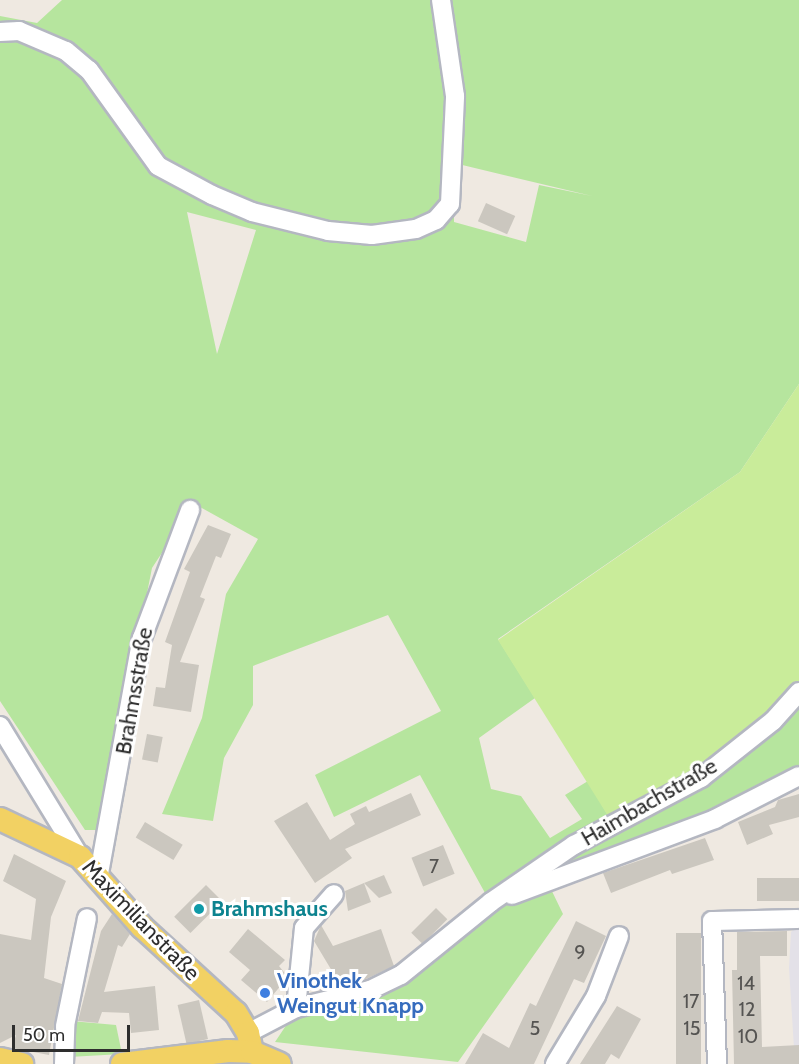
<!DOCTYPE html>
<meta charset="utf-8">
<style>
body{margin:0}
#map{position:relative;width:799px;height:1064px;overflow:hidden;background:#efe9e1;font-family:Cabin,sans-serif}
div>[style]{position:absolute}
[style*='--x']{left:calc(var(--x)*1px);top:calc(var(--y)*1px);width:calc(var(--w)*1px);rotate:calc(var(--a)*1deg)}
.industrial>*{inset:0;background:#e3e1e8}
.green>*{inset:0;background:#b6e59e}
.pitch>*{inset:0;background:#c9ec9a}
.building>*{inset:0;background:#cbc7bf;transform-origin:0 0}
.roads{filter:drop-shadow(2px 0 #b4b7c1) drop-shadow(-2px 0 #b4b7c1) drop-shadow(0 2px #b4b7c1) drop-shadow(0 -2px #b4b7c1)}
.minor>*{height:18px;margin:-9px;padding:0 9px;transform-origin:9px;border-radius:9px;background:#fff}
.major>*{height:22px;margin:-11px;padding:0 11px;transform-origin:11px;border-radius:11px;background:#f2d163}
.dots>*{width:16px;height:16px;translate:-50% -50%;box-sizing:border-box;border:3px solid #fff;border-radius:50%}
span{translate:-50% -50%;white-space:nowrap;text-align:center;line-height:1.15;-webkit-text-stroke:6px #fff;paint-order:stroke}
.number-label{font-size:20px;color:#555452}
.number-label span{-webkit-text-stroke-width:0}
.street-label{font-size:22px;color:#2e2e2e}
.culture-label{font-size:22px;color:#0d838f;font-weight:700}
.left{translate:0 -50%;text-align:left}
.shop-label{font-size:22px;color:#366cbe;font-weight:700}
.scale{position:absolute;left:12px;top:1025px;width:118px;height:27px;box-sizing:border-box;border:3px solid #2e2e2e;border-top:0;padding-left:8px;font-size:18px;line-height:21px;white-space:nowrap;color:#2e2e2e;-webkit-text-stroke:4px #fff;paint-order:stroke}
</style>
<div id="map">
<div class="industrial">
<i style="clip-path:polygon(799px 924px,799px 1064px,795px 1064px,789px 968px,791px 932px)"></i>
</div>
<div class="green">
<i style="clip-path:polygon(evenodd,62px 0,799px 0,799px 384px,740px 472px,498px 639px,535px 698px,479px 738px,491px 789px,521px 796px,550px 838px,582px 819px,565px 795px,588px 781px,613px 824px,799px 697px,799px 770px,707px 816px,548px 883px,563px 914px,458px 1062px,275px 1042px,291px 1018px,370px 990px,490px 902px,420px 775px,334px 817px,315px 775px,441px 711px,388px 615px,253px 666px,253px 705px,224px 758px,213px 821px,162px 814px,202px 718px,226px 594px,258px 539px,200px 507px,190px 510px,152px 568px,100px 830px,85px 830px,0 701px,0 16px,37px 23px,62px 0,454px 163px,592px 196px,539px 185px,526px 242px,454px 222px,454px 163px,62px 0,187px 212px,256px 230px,217px 354px,187px 212px)"></i>
<i style="clip-path:polygon(71px 1021px,116px 1025px,122px 1054px,69px 1057px)"></i>
</div>
<div class="pitch">
<i style="clip-path:polygon(799px 384px,799px 697px,701px 778px,613px 824px,498px 640px,740px 472px)"></i>
</div>
<div class="building">
<i style="left:486px;top:203px;width:32px;height:20px;rotate:24deg"></i>
<i style="clip-path:polygon(208px 525px,231px 534px,221px 558px,216px 556px,200px 597px,205px 599px,180px 662px,199px 665px,191px 712px,153px 706px,156px 687px,165px 688px,172px 645px,165px 642px,190px 572px,184px 569px)"></i>
<i style="left:147px;top:734px;width:16px;height:26px;rotate:11deg"></i>
<i style="clip-path:polygon(411px 793px,421px 815px,345px 849px,352px 858px,315px 883px,274px 821px,307px 802px,330px 840px,355px 824px,350px 814px,366px 806px,369px 812px)"></i>
<i style="clip-path:polygon(799px 794px,799px 817px,769px 825px,773px 834px,747px 845px,738px 822px,775px 807px,778px 800px)"></i>
<i style="left:145px;top:822px;width:44px;height:18px;rotate:31deg"></i>
<i style="clip-path:polygon(705px 838px,714px 860px,672px 874px,670px 870px,611px 893px,603px 873px)"></i>
<i style="left:443px;top:845px;width:31px;height:34px;rotate:68deg"></i>
<i style="clip-path:polygon(14px 854px,66px 881px,51px 917px,44px 978px,62px 984px,49px 1055px,12px 1048px,16px 1035px,0 1043px,0 934px,31px 940px,36px 899px,3px 881px)"></i>
<i style="clip-path:polygon(384px 875px,392px 893px,379px 898px,364px 883px)"></i>
<i style="left:799px;top:878px;width:23px;height:42px;rotate:90deg"></i>
<i style="clip-path:polygon(364px 883px,371px 902px,348px 911px,345px 891px)"></i>
<i style="left:206px;top:885px;width:23px;height:45px;rotate:45deg"></i>
<i style="left:436px;top:908px;width:16px;height:35px;rotate:45deg"></i>
<i style="clip-path:polygon(112px 914px,130px 934px,122px 947px,118px 945px,104px 992px,155px 986px,159px 1030px,131px 1033px,129px 1013px,102px 1012px,98px 1023px,78px 1021px,101px 931px)"></i>
<i style="clip-path:polygon(576px 921px,606px 936px,584px 983px,574px 979px,534px 1064px,465px 1064px,483px 1033px,509px 1048px,530px 1003px,536px 1006px)"></i>
<i style="clip-path:polygon(321px 925px,333px 946px,381px 929px,394px 966px,366px 979px,320px 991px,315px 977px,332px 971px,314px 941px)"></i>
<i style="clip-path:polygon(248px 929px,285px 960px,279px 966px,288px 977px,267px 1002px,241px 980px,250px 970px,229px 952px)"></i>
<i style="clip-path:polygon(787px 931px,787px 956px,760px 956px,762px 1047px,799px 1045px,799px 1064px,734px 1064px,732px 970px,737px 970px,737px 932px)"></i>
<i style="left:676px;top:933px;width:25px;height:131px"></i>
<i style="left:199px;top:1000px;width:40px;height:22px;rotate:77deg"></i>
<i style="clip-path:polygon(617px 1006px,641px 1019px,619px 1059px,611px 1054px,605px 1064px,580px 1064px)"></i>
</div>
<div class="roads">
<div class="minor">
<i style="--x:0;--y:32;--w:19;--a:-3"></i>
<i style="--x:19;--y:31;--w:51;--a:23.1"></i>
<i style="--x:66;--y:51;--w:30;--a:40"></i>
<i style="--x:89;--y:70;--w:118;--a:54.3"></i>
<i style="--x:158;--y:166;--w:61;--a:28.2"></i>
<i style="--x:212;--y:195;--w:43;--a:23"></i>
<i style="--x:252;--y:212;--w:78;--a:14"></i>
<i style="--x:328;--y:231;--w:44;--a:5.2"></i>
<i style="--x:372;--y:235;--w:44;--a:-7.8"></i>
<i style="--x:416;--y:229;--w:22;--a:-24"></i>
<i style="--x:436;--y:220;--w:21;--a:-49"></i>
<i style="--x:450;--y:204;--w:108;--a:-87.3"></i>
<i style="--x:455;--y:96;--w:97;--a:-98.3"></i>
<i style="--x:0;--y:726;--w:153;--a:58.6"></i>
<i style="--x:98;--y:879;--w:245;--a:-79.7"></i>
<i style="--x:142;--y:638;--w:137;--a:-69.4"></i>
<i style="--x:512;--y:895;--w:217;--a:-20.5"></i>
<i style="--x:715;--y:819;--w:94;--a:-27.1"></i>
<i style="--x:296;--y:1008;--w:80;--a:-84.3"></i>
<i style="--x:304;--y:928;--w:45;--a:-48.6"></i>
<i style="--x:248;--y:1033;--w:54;--a:-27.5"></i>
<i style="--x:296;--y:1008;--w:76;--a:-13.7"></i>
<i style="--x:370;--y:990;--w:34;--a:-26"></i>
<i style="--x:401;--y:975;--w:116;--a:-39"></i>
<i style="--x:491;--y:902;--w:101;--a:-34.5"></i>
<i style="--x:574;--y:845;--w:144;--a:-27.8"></i>
<i style="--x:701;--y:778;--w:92;--a:-38.4"></i>
<i style="--x:773;--y:721;--w:39;--a:-48"></i>
<i style="--x:64;--y:1064;--w:38;--a:-88"></i>
<i style="--x:65;--y:1026;--w:110;--a:-78.5"></i>
<i style="--x:555;--y:1064;--w:79;--a:-58.9"></i>
<i style="--x:596;--y:996;--w:64;--a:-69"></i>
<i style="--x:717;--y:1064;--w:143;--a:-92"></i>
<i style="--x:712;--y:921;--w:86;--a:-1.3"></i>
</div>
<div class="major">
<i style="--x:0;--y:819;--w:89;--a:25.4"></i>
<i style="--x:80;--y:857;--w:94;--a:48.5"></i>
<i style="--x:142;--y:927;--w:127;--a:42.5"></i>
<i style="--x:236;--y:1013;--w:23;--a:59"></i>
<i style="--x:248;--y:1033;--w:19;--a:78"></i>
<i style="--x:0;--y:1059;--w:23;--a:13"></i>
<i style="--x:122;--y:1064;--w:107;--a:-7"></i>
<i style="--x:228;--y:1051;--w:24;--a:2"></i>
<i style="--x:252;--y:1052;--w:30;--a:23"></i>
</div>
</div>
<div class="dots">
<i style="left:199px;top:909px;background:#0f9aa8"></i>
<i style="left:265px;top:993px;background:#3f7fe0"></i>
</div>
<div class="number-label">
<span style="left:434px;top:866px">7</span>
<span style="left:580px;top:952px">9</span>
<span style="left:746px;top:983px">14</span>
<span style="left:691px;top:1001px">17</span>
<span style="left:747px;top:1009px">12</span>
<span style="left:535px;top:1028px">5</span>
<span style="left:692px;top:1028px">15</span>
<span style="left:748px;top:1036px">10</span>
</div>
<div class="street-label">
<span style="left:134px;top:691px;rotate:-80deg">Brahmsstraße</span>
<span style="left:649px;top:802px;rotate:-30deg">Haimbachstraße</span>
<span style="left:141px;top:920px;rotate:46deg">Maximilianstraße</span>
</div>
<div class="culture-label">
<span class="left" style="left:211px;top:909px">Brahmshaus</span>
</div>
<div class="shop-label">
<span class="left" style="left:277px;top:993px">Vinothek<br>Weingut Knapp</span>
</div>
<div class="scale">50 m</div>
</div>
